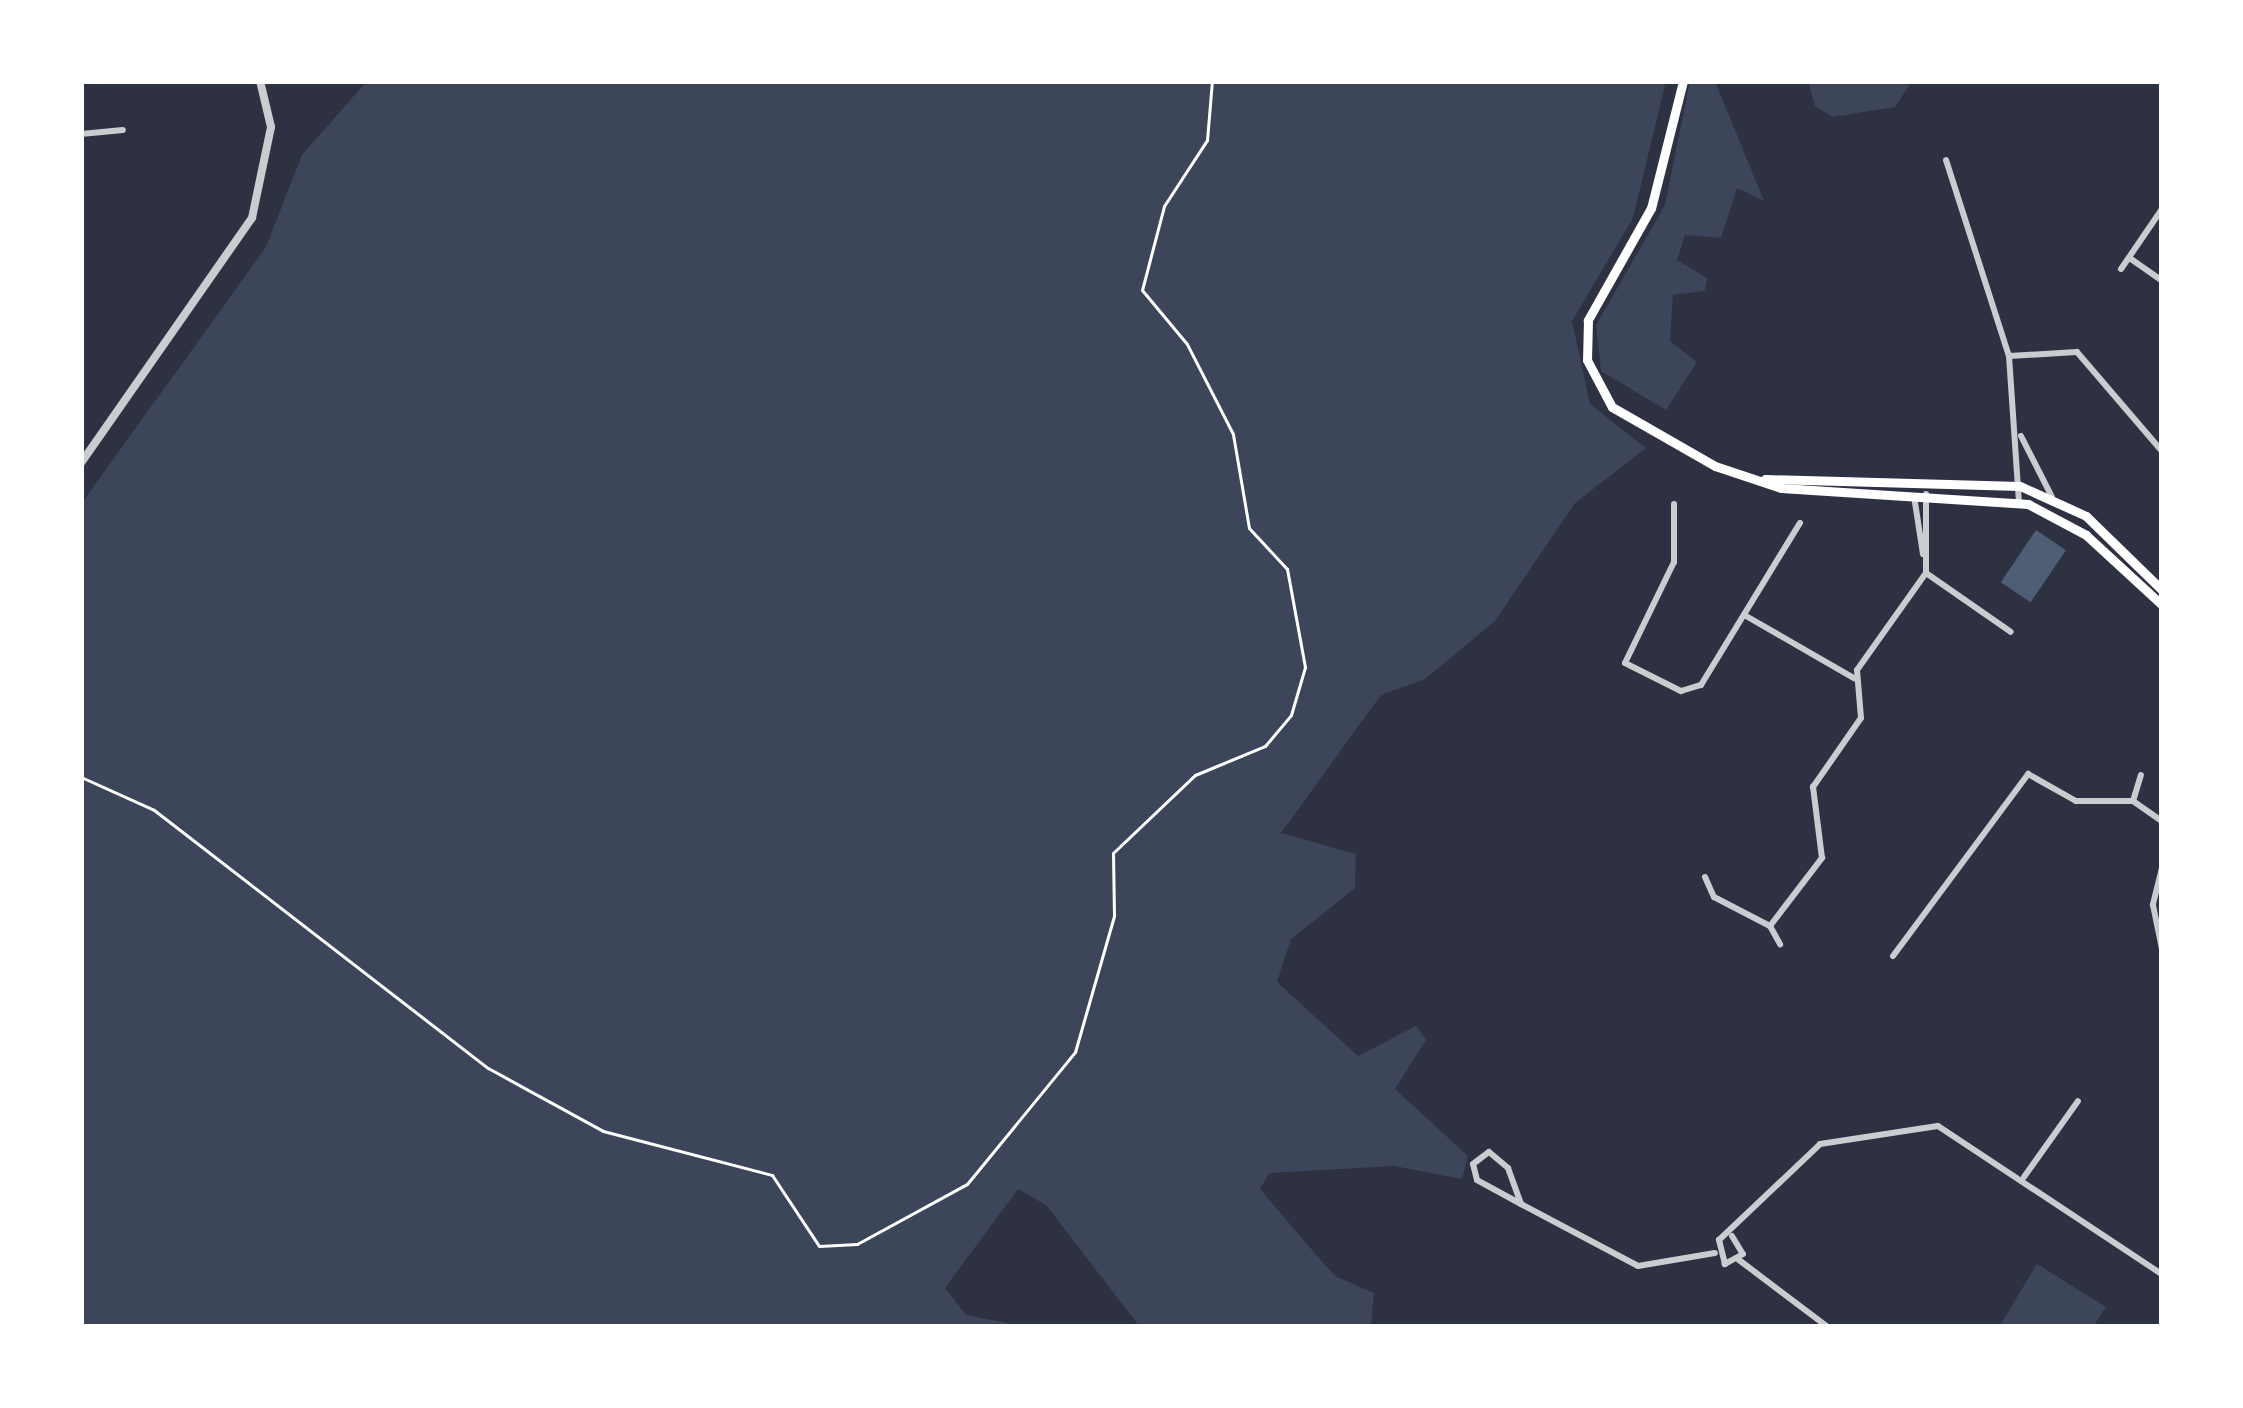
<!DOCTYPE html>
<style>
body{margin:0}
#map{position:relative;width:2243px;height:1408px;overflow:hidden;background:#2d3142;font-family:"Sofia Sans Condensed",sans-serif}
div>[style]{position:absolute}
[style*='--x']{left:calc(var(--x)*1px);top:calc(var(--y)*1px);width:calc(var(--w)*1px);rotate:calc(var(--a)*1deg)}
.green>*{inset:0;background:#3c4559}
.water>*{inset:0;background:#4f5d75;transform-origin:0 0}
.path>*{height:3px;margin:-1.5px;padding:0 1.5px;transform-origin:1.5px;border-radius:1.5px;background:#fff}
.minor>*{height:6px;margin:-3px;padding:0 3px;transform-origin:3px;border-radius:3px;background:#caccd0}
.tertiary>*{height:8px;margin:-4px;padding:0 4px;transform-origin:4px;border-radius:4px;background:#caccd0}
.primary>*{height:9px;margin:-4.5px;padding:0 4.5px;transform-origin:4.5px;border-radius:4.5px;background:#fff}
span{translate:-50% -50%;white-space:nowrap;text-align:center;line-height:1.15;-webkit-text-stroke:9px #fff;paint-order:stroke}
.frame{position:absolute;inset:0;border:84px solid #fff;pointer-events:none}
</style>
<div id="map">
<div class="green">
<i style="clip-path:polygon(367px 81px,1666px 81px,1633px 218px,1572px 321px,1590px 404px,1646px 448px,1575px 503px,1495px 621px,1425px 679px,1381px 695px,1281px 833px,1356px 854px,1355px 888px,1291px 939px,1277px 982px,1358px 1056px,1416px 1026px,1426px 1040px,1395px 1089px,1468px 1156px,1462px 1179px,1394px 1166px,1269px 1173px,1260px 1189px,1305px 1242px,1335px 1276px,1374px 1293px,1371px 1327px,1140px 1327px,1046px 1205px,1018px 1189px,945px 1288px,966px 1315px,1029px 1327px,81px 1327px,81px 504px,266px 247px,302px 155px)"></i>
<i style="clip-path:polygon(1690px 81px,1715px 81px,1764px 201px,1737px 188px,1721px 238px,1685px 235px,1677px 260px,1707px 278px,1705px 291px,1673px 295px,1670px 341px,1697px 362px,1666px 410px,1601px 371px,1596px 325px,1665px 205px)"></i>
<i style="clip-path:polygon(1808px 81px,1912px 81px,1895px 107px,1832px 117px,1815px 106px)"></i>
<i style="clip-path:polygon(2037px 1264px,2106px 1307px,2093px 1327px,1999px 1327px)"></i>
</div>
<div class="water">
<i style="left:2036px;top:530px;width:36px;height:63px;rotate:34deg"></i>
</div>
<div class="path">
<i style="--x:81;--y:777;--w:80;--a:24.3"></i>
<i style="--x:154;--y:810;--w:422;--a:37.7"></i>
<i style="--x:488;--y:1068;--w:131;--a:28.7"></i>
<i style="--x:603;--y:1131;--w:175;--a:14.6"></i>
<i style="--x:772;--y:1175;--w:85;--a:56.5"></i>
<i style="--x:819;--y:1246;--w:38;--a:-3"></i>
<i style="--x:857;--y:1244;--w:125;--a:-28.6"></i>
<i style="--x:967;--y:1184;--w:171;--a:-50.7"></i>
<i style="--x:1075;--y:1052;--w:141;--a:-74"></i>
<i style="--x:1114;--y:916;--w:63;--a:-90.9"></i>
<i style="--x:1113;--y:853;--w:113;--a:-43.6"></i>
<i style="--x:1195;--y:775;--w:76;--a:-22.5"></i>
<i style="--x:1265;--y:746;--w:40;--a:-50"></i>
<i style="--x:1291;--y:715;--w:50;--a:-73.7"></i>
<i style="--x:1305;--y:667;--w:100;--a:-100.4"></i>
<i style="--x:1287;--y:569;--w:56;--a:-132.8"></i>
<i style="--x:1249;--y:528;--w:95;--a:-99.7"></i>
<i style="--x:1233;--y:434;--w:101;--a:-117.1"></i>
<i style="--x:1187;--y:344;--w:70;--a:-129.8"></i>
<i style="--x:1142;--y:290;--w:87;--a:-75.3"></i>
<i style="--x:1164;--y:206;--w:79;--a:-56.9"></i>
<i style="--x:1207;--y:140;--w:59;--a:-85.2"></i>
</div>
<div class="minor">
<i style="--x:81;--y:134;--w:42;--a:-5.4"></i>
<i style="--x:1946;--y:160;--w:206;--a:72.2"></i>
<i style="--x:2009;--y:356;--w:146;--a:86.1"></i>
<i style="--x:2131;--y:259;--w:38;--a:35"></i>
<i style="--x:2121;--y:269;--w:73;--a:-55.7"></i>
<i style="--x:2009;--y:356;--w:68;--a:-3.4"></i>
<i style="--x:2077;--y:352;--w:130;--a:49.4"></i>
<i style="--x:2021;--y:436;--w:68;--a:63.1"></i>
<i style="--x:1914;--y:496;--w:59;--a:81.2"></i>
<i style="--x:1674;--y:504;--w:58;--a:90"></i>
<i style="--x:1674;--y:562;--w:112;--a:115.9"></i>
<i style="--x:1625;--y:663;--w:63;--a:26.6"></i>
<i style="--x:1681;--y:691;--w:21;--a:-17"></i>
<i style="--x:1701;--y:685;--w:190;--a:-58.6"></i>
<i style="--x:1926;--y:573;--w:103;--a:34.8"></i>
<i style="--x:1746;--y:616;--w:125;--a:29.9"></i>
<i style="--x:2133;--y:801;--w:27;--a:-73"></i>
<i style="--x:2162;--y:868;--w:38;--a:104"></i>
<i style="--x:2153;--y:905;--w:45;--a:78.4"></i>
<i style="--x:1705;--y:877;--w:22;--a:66"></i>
<i style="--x:1714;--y:897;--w:63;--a:27.4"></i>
<i style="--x:1770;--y:926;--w:86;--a:-52.6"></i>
<i style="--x:1822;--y:858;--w:72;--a:-97.2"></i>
<i style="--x:1813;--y:787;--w:84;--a:-55.2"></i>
<i style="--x:1861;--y:718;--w:48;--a:-94.8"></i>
<i style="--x:1857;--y:670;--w:119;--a:-54.6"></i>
<i style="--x:1926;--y:573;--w:79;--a:-90"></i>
<i style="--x:1770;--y:926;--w:21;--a:61"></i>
<i style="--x:1893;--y:956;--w:227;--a:-53.4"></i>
<i style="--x:2028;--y:774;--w:55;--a:29.4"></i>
<i style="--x:2076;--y:801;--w:57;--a:0"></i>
<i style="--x:2133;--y:801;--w:35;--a:35"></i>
<i style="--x:1489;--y:1152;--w:25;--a:40"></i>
<i style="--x:1508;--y:1168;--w:38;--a:70"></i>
<i style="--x:1521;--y:1204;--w:50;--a:-151.4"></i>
<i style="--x:1477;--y:1180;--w:16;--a:-104"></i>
<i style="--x:1473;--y:1164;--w:20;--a:-37"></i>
<i style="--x:2024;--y:1177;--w:93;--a:-54.6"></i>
<i style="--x:1521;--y:1204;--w:132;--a:27.9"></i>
<i style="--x:1638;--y:1266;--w:78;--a:-9.6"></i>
<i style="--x:1732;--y:1236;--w:21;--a:59"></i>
<i style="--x:1743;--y:1254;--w:21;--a:151"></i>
<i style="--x:1725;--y:1264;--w:25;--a:-104"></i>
<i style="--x:1719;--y:1240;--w:139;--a:-43.5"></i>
<i style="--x:1820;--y:1144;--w:119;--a:-8.7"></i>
<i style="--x:1938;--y:1126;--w:268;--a:33.5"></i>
<i style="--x:1739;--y:1260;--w:111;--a:37"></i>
</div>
<div class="tertiary">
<i style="--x:81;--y:463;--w:299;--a:-55.1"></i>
<i style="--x:252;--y:218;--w:93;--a:-78.2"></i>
<i style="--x:271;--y:127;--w:47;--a:-103.4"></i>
</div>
<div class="primary">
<i style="--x:1683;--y:81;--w:131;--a:104.1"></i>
<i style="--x:1651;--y:208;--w:129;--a:119.4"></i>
<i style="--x:1588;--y:320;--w:40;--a:91.4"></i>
<i style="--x:1587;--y:360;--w:53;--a:62"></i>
<i style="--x:1612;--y:407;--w:119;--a:29.8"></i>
<i style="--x:1715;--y:466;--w:70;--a:18.4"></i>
<i style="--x:1781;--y:488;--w:248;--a:3.7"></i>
<i style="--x:2028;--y:504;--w:66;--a:28.1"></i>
<i style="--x:2086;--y:535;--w:103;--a:42.6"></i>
<i style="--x:1765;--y:479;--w:255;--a:1.6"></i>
<i style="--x:2020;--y:486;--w:72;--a:24.4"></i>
<i style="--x:2086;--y:516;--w:106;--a:44.2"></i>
</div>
<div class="frame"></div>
</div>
